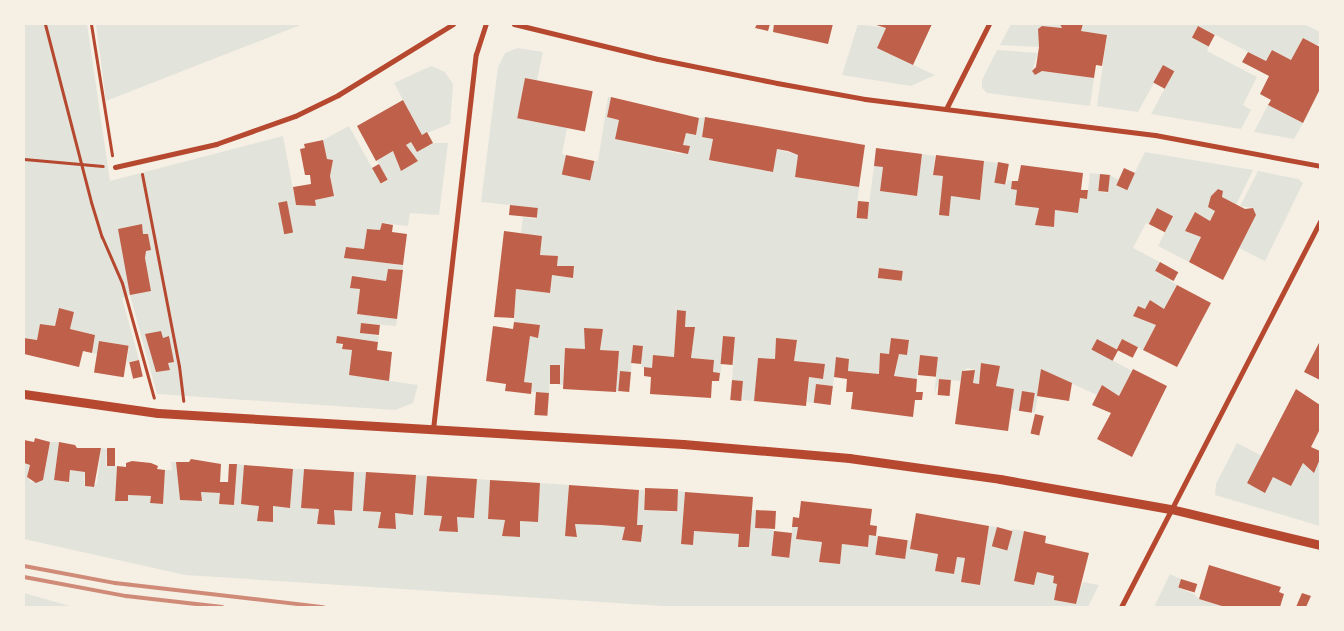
<!DOCTYPE html>
<style>
body{margin:0}
#map{position:relative;width:1344px;height:631px;overflow:hidden;background:#f6efe4;font-family:Rubik,sans-serif}
div>[style]{position:absolute}
[style*='--x']{left:calc(var(--x)*1px);top:calc(var(--y)*1px);width:calc(var(--w)*1px);rotate:calc(var(--a)*1deg)}
.green>*{inset:0;background:#e2e4dc}
.building>*{inset:0;background:#bf614a;transform-origin:0 0}
.path>*{height:3px;margin:-1.5px;padding:0 1.5px;transform-origin:1.5px;border-radius:1.5px;background:#b5482f}
.minor>*{height:5px;margin:-2.5px;padding:0 2.5px;transform-origin:2.5px;border-radius:2.5px;background:#b5482f}
.tertiary>*{height:9px;margin:-4.5px;padding:0 4.5px;transform-origin:4.5px;border-radius:4.5px;background:#b5482f}
.rail>*{height:4px;margin:-2px;padding:0 2px;transform-origin:2px;border-radius:2px;background:#cf8b77}
span{translate:-50% -50%;white-space:nowrap;text-align:center;line-height:1.15;-webkit-text-stroke:4px #f6efe4;paint-order:stroke}
.frame{position:absolute;inset:0;border:25px solid #f6efe4;pointer-events:none}
</style>
<div id="map">
<div class="green">
<i style="clip-path:polygon(24px 24px,87px 24px,110px 181px,283px 136px,296px 205px,316px 206px,315px 200px,334px 196px,330px 176px,333px 160px,327px 159px,323px 140px,349px 126px,381px 184px,388px 180px,377px 160px,393px 151px,401px 170px,418px 161px,406px 145px,411px 142px,417px 152px,433px 143px,448px 143px,439px 215px,410px 213px,408px 226px,382px 223px,380px 230px,367px 229px,364px 249px,346px 247px,345px 258px,403px 265px,403px 270px,388px 269px,386px 281px,352px 276px,350px 287px,360px 289px,357px 314px,397px 319px,396px 326px,361px 323px,360px 333px,379px 336px,378px 342px,337px 336px,342px 349px,352px 350px,349px 375px,418px 385px,413px 403px,395px 410px,157px 394px,130px 295px,122px 298px,139px 360px,127px 362px,129px 346px,100px 341px,97px 354px,92px 353px,95px 335px,70px 329px,74px 312px,59px 309px,55px 326px,40px 324px,37px 340px,24px 338px)"></i>
<i style="clip-path:polygon(96px 24px,303px 24px,106px 101px)"></i>
<i style="clip-path:polygon(858px 24px,886px 28px,877px 48px,935px 75px,911px 86px,842px 75px)"></i>
<i style="clip-path:polygon(1011px 24px,1061px 24px,1062px 28px,1042px 26px,1038px 30px,1039px 47px,1000px 45px)"></i>
<i style="clip-path:polygon(1084px 24px,1304px 24px,1320px 32px,1320px 43px,1317px 45px,1303px 38px,1291px 60px,1272px 50px,1266px 61px,1198px 26px,1192px 37px,1209px 46px,1207px 51px,1257px 77px,1243px 105px,1251px 110px,1241px 129px,1151px 114px,1174px 71px,1163px 66px,1138px 112px,1097px 106px,1107px 35px,1081px 31px)"></i>
<i style="clip-path:polygon(evenodd,518px 48px,543px 52px,537px 80px,525px 78px,517px 118px,567px 128px,562px 154px,566px 155px,563px 174px,590px 180px,594px 161px,598px 161px,608px 97px,611px 97px,607px 117px,619px 120px,615px 139px,681px 154px,690px 146px,683px 145px,686px 133px,696px 135px,699px 118px,705px 117px,702px 137px,713px 139px,709px 160px,772px 172px,777px 149px,798px 155px,795px 177px,859px 187px,856px 218px,867px 219px,874px 166px,883px 167px,880px 191px,917px 196px,922px 154px,935px 156px,933px 175px,943px 176px,949px 216px,951px 196px,980px 199px,984px 161px,998px 163px,996px 183px,1007px 184px,1007px 180px,1012px 181px,1011px 189px,1017px 190px,1039px 208px,1035px 224px,1054px 227px,1055px 210px,1078px 212px,1080px 198px,1087px 199px,1090px 173px,1100px 174px,1098px 191px,1108px 193px,1110px 175px,1119px 180px,1116px 185px,1126px 190px,1145px 152px,1253px 170px,1236px 205px,1222px 197px,1223px 191px,1218px 189px,1211px 196px,1215px 211px,1210px 221px,1195px 212px,1185px 231px,1201px 237px,1189px 262px,1158px 246px,1173px 216px,1157px 208px,1149px 224px,1146px 223px,1133px 248px,1160px 262px,1156px 271px,1177px 285px,1164px 309px,1150px 300px,1145px 309px,1138px 306px,1133px 316px,1156px 325px,1143px 350px,1122px 339px,1116px 349px,1097px 339px,1092px 349px,1132px 371px,1119px 396px,1102px 385px,1097px 395px,1042px 370px,1035px 413px,1032px 412px,1035px 393px,1022px 391px,1019px 411px,1011px 409px,1014px 389px,996px 386px,1000px 366px,981px 363px,979px 384px,973px 383px,975px 370px,968px 368px,962px 371px,961px 381px,940px 379px,934px 395px,938px 357px,920px 355px,917px 379px,894px 376px,899px 354px,907px 355px,909px 340px,891px 338px,889px 354px,880px 353px,879px 374px,848px 371px,849px 359px,837px 357px,833px 386px,816px 384px,814px 403px,807px 402px,809px 377px,823px 379px,825px 364px,794px 361px,797px 340px,776px 338px,775px 359px,758px 358px,754px 401px,742px 400px,743px 381px,732px 380px,735px 337px,723px 336px,721px 373px,713px 372px,714px 360px,691px 358px,695px 328px,685px 327px,686px 311px,677px 310px,674px 357px,653px 355px,652px 368px,641px 367px,643px 346px,633px 345px,631px 372px,620px 372px,619px 391px,616px 391px,619px 351px,600px 350px,603px 329px,585px 328px,585px 349px,565px 348px,563px 385px,559px 385px,560px 366px,551px 365px,549px 393px,531px 392px,532px 383px,524px 382px,530px 336px,538px 337px,540px 325px,514px 322px,516px 289px,550px 293px,552px 275px,572px 278px,574px 266px,557px 266px,558px 256px,540px 255px,542px 236px,521px 233px,523px 217px,536px 219px,538px 208px,481px 202px,498px 67px,505px 53px,518px 48px,879px 268px,903px 271px,901px 281px,878px 278px,879px 268px)"></i>
<i style="clip-path:polygon(997px 50px,1038px 53px,1032px 71px,1035px 75px,1042px 71px,1094px 78px,1090px 106px,987px 93px,982px 88px,982px 80px)"></i>
<i style="clip-path:polygon(431px 66px,445px 72px,453px 84px,450px 124px,422px 135px,394px 83px)"></i>
<i style="clip-path:polygon(1268px 105px,1303px 123px,1294px 139px,1254px 132px)"></i>
<i style="clip-path:polygon(1258px 171px,1298px 179px,1303px 183px,1265px 261px,1239px 248px,1256px 215px,1253px 208px,1240px 206px)"></i>
<i style="clip-path:polygon(50px 442px,59px 442px,54px 480px,69px 482px,70px 470px,85px 472px,84px 484px,90px 488px,97px 483px,101px 448px,107px 449px,106px 466px,117px 466px,115px 501px,128px 501px,128px 495px,151px 496px,150px 503px,163px 504px,165px 470px,172px 470px,171px 462px,176px 462px,180px 500px,202px 501px,201px 492px,220px 493px,219px 504px,234px 505px,237px 464px,244px 465px,259px 506px,257px 521px,273px 522px,273px 506px,290px 507px,293px 469px,304px 469px,301px 508px,319px 509px,317px 524px,334px 525px,334px 510px,352px 511px,354px 472px,366px 472px,364px 511px,381px 512px,378px 527px,396px 529px,395px 513px,413px 514px,416px 475px,427px 476px,424px 514px,442px 516px,439px 531px,457px 532px,457px 517px,474px 518px,477px 479px,490px 480px,488px 519px,505px 520px,502px 536px,520px 537px,520px 521px,538px 522px,540px 483px,569px 485px,565px 536px,577px 536px,575px 524px,601px 525px,625px 527px,623px 540px,641px 542px,643px 526px,637px 525px,639px 490px,644px 490px,644px 510px,676px 512px,678px 491px,685px 492px,681px 543px,694px 531px,739px 534px,738px 546px,749px 547px,752px 510px,756px 510px,755px 528px,774px 530px,773px 556px,790px 557px,792px 527px,798px 527px,797px 539px,822px 542px,819px 562px,839px 564px,842px 544px,868px 547px,869px 535px,878px 536px,876px 555px,905px 559px,908px 540px,912px 541px,910px 549px,938px 554px,935px 571px,954px 574px,957px 557px,965px 558px,961px 582px,980px 585px,989px 526px,997px 527px,993px 547px,1007px 550px,1012px 529px,1024px 531px,1014px 581px,1034px 585px,1037px 572px,1054px 576px,1053px 582px,1057px 584px,1054px 600px,1075px 604px,1083px 582px,1099px 585px,1088px 607px,678px 607px,185px 575px,24px 539px,24px 463px,30px 465px,27px 477px,31px 482px,42px 480px)"></i>
<i style="clip-path:polygon(1237px 443px,1262px 456px,1247px 483px,1265px 492px,1273px 477px,1303px 463px,1313px 472px,1320px 459px,1320px 526px,1215px 495px,1216px 484px)"></i>
<i style="clip-path:polygon(1170px 574px,1181px 579px,1179px 588px,1194px 594px,1199px 599px,1225px 607px,1154px 607px)"></i>
<i style="clip-path:polygon(24px 593px,73px 607px,24px 607px)"></i>
</div>
<div class="building">
<i style="clip-path:polygon(757px 24px,770px 24px,768px 31px,755px 28px)"></i>
<i style="clip-path:polygon(774px 24px,833px 24px,828px 44px,773px 32px)"></i>
<i style="clip-path:polygon(873px 24px,932px 24px,913px 65px,877px 48px,886px 28px)"></i>
<i style="clip-path:polygon(1060px 24px,1083px 24px,1081px 31px,1107px 35px,1102px 66px,1096px 65px,1094px 78px,1042px 71px,1035px 75px,1032px 71px,1036px 67px,1039px 47px,1038px 29px,1042px 26px,1062px 28px)"></i>
<i style="left:1198px;top:26px;width:19px;height:13px;rotate:28deg"></i>
<i style="clip-path:polygon(1303px 38px,1320px 47px,1320px 89px,1303px 123px,1268px 105px,1271px 100px,1260px 94px,1269px 76px,1242px 62px,1248px 52px,1266px 61px,1272px 50px,1291px 60px)"></i>
<i style="left:1163px;top:65px;width:13px;height:20px;rotate:29deg"></i>
<i style="left:525px;top:78px;width:69px;height:41px;rotate:11deg"></i>
<i style="clip-path:polygon(611px 97px,699px 118px,696px 135px,686px 133px,683px 145px,690px 146px,688px 154px,615px 139px,619px 120px,607px 117px)"></i>
<i style="clip-path:polygon(403px 100px,422px 135px,427px 132px,433px 143px,417px 152px,411px 142px,406px 145px,418px 161px,401px 171px,393px 151px,376px 161px,357px 126px)"></i>
<i style="clip-path:polygon(705px 117px,865px 145px,859px 187px,795px 177px,798px 155px,788px 151px,777px 149px,773px 172px,709px 160px,713px 139px,702px 137px)"></i>
<i style="clip-path:polygon(323px 140px,327px 159px,333px 160px,330px 176px,334px 196px,315px 200px,316px 206px,296px 205px,293px 187px,311px 184px,310px 175px,305px 175px,300px 149px,305px 148px,304px 144px)"></i>
<i style="clip-path:polygon(876px 148px,922px 154px,917px 196px,880px 191px,883px 167px,874px 166px)"></i>
<i style="left:566px;top:155px;width:29px;height:20px;rotate:12deg"></i>
<i style="clip-path:polygon(936px 155px,984px 161px,980px 200px,951px 196px,949px 216px,939px 215px,943px 176px,933px 175px)"></i>
<i style="left:998px;top:162px;width:11px;height:21px;rotate:10deg"></i>
<i style="left:379px;top:164px;width:18px;height:8px;rotate:61deg"></i>
<i style="clip-path:polygon(1021px 165px,1083px 173px,1081px 190px,1088px 190px,1087px 199px,1080px 198px,1078px 213px,1055px 210px,1054px 227px,1035px 225px,1039px 208px,1015px 205px,1017px 190px,1011px 189px,1012px 181px,1018px 181px)"></i>
<i style="left:1124px;top:168px;width:12px;height:19px;rotate:24deg"></i>
<i style="left:1100px;top:174px;width:10px;height:17px;rotate:6deg"></i>
<i style="clip-path:polygon(1218px 189px,1223px 191px,1222px 197px,1245px 209px,1253px 208px,1256px 215px,1223px 280px,1189px 262px,1201px 237px,1185px 231px,1195px 212px,1210px 221px,1215px 211px,1208px 207px,1211px 196px)"></i>
<i style="left:287px;top:201px;width:32px;height:9px;rotate:79deg"></i>
<i style="left:858px;top:201px;width:11px;height:17px;rotate:5deg"></i>
<i style="left:510px;top:205px;width:28px;height:10px;rotate:6deg"></i>
<i style="left:1157px;top:208px;width:18px;height:18px;rotate:27deg"></i>
<i style="clip-path:polygon(382px 223px,393px 225px,392px 232px,407px 234px,403px 265px,344px 258px,346px 247px,364px 249px,367px 229px,380px 230px)"></i>
<i style="clip-path:polygon(142px 224px,143px 234px,148px 234px,151px 250px,146px 251px,145px 258px,151px 291px,130px 295px,118px 229px)"></i>
<i style="clip-path:polygon(504px 231px,542px 236px,540px 255px,558px 256px,557px 266px,574px 266px,573px 278px,552px 275px,550px 293px,516px 289px,514px 318px,494px 317px)"></i>
<i style="left:1160px;top:262px;width:21px;height:10px;rotate:29deg"></i>
<i style="left:879px;top:268px;width:24px;height:10px;rotate:7deg"></i>
<i style="clip-path:polygon(388px 269px,403px 270px,397px 319px,357px 314px,360px 289px,350px 288px,352px 276px,386px 281px)"></i>
<i style="clip-path:polygon(1177px 285px,1211px 303px,1177px 367px,1143px 350px,1156px 325px,1133px 316px,1138px 306px,1145px 309px,1150px 300px,1164px 309px)"></i>
<i style="clip-path:polygon(59px 308px,74px 312px,70px 329px,95px 335px,92px 353px,83px 351px,79px 367px,24px 354px,24px 338px,37px 340px,40px 324px,55px 326px)"></i>
<i style="clip-path:polygon(677px 310px,686px 311px,685px 327px,695px 327px,691px 358px,714px 360px,713px 372px,720px 373px,719px 381px,712px 381px,711px 398px,650px 394px,651px 377px,644px 376px,644px 367px,652px 368px,653px 355px,674px 357px)"></i>
<i style="clip-path:polygon(514px 322px,540px 325px,538px 338px,530px 336px,524px 382px,532px 383px,531px 394px,505px 391px,506px 384px,486px 381px,493px 326px,513px 329px)"></i>
<i style="left:361px;top:323px;width:19px;height:10px;rotate:6deg"></i>
<i style="clip-path:polygon(584px 328px,603px 329px,600px 350px,619px 351px,616px 392px,563px 389px,565px 348px,585px 349px)"></i>
<i style="clip-path:polygon(161px 331px,163px 338px,169px 336px,174px 362px,168px 363px,170px 370px,156px 372px,145px 334px)"></i>
<i style="clip-path:polygon(337px 336px,378px 342px,377px 350px,392px 352px,389px 381px,349px 375px,352px 350px,342px 349px,343px 344px,336px 343px)"></i>
<i style="left:723px;top:336px;width:12px;height:28px;rotate:5deg"></i>
<i style="clip-path:polygon(776px 338px,797px 340px,794px 361px,825px 364px,823px 379px,809px 377px,806px 406px,754px 401px,758px 358px,775px 359px)"></i>
<i style="clip-path:polygon(891px 338px,909px 340px,907px 355px,899px 354px,894px 376px,917px 379px,916px 392px,923px 392px,922px 400px,915px 400px,913px 417px,851px 409px,853px 392px,846px 392px,847px 379px,834px 377px,836px 357px,849px 359px,848px 371px,879px 374px,880px 353px,889px 354px)"></i>
<i style="left:1097px;top:339px;width:24px;height:12px;rotate:28deg"></i>
<i style="left:1122px;top:339px;width:18px;height:12px;rotate:27deg"></i>
<i style="left:99px;top:341px;width:30px;height:32px;rotate:9deg"></i>
<i style="clip-path:polygon(1320px 341px,1320px 380px,1304px 372px)"></i>
<i style="left:633px;top:345px;width:10px;height:18px;rotate:6deg"></i>
<i style="left:920px;top:355px;width:18px;height:20px;rotate:6deg"></i>
<i style="left:139px;top:360px;width:17px;height:10px;rotate:77deg"></i>
<i style="clip-path:polygon(981px 363px,1000px 366px,996px 386px,1014px 389px,1008px 431px,955px 424px,962px 371px,975px 370px,973px 383px,979px 384px)"></i>
<i style="left:550px;top:365px;width:10px;height:19px"></i>
<i style="clip-path:polygon(1041px 369px,1072px 383px,1069px 401px,1037px 396px)"></i>
<i style="clip-path:polygon(1133px 369px,1167px 386px,1132px 457px,1097px 439px,1111px 413px,1092px 405px,1102px 385px,1119px 396px)"></i>
<i style="left:620px;top:371px;width:11px;height:20px;rotate:5deg"></i>
<i style="left:939px;top:379px;width:12px;height:16px;rotate:5deg"></i>
<i style="left:732px;top:380px;width:11px;height:20px;rotate:5deg"></i>
<i style="left:816px;top:384px;width:17px;height:19px;rotate:7deg"></i>
<i style="clip-path:polygon(1296px 389px,1320px 405px,1320px 429px,1311px 447px,1320px 451px,1320px 459px,1314px 473px,1303px 463px,1291px 486px,1273px 477px,1265px 493px,1247px 483px)"></i>
<i style="left:1022px;top:391px;width:13px;height:20px;rotate:9deg"></i>
<i style="left:536px;top:392px;width:13px;height:23px;rotate:4deg"></i>
<i style="left:1035px;top:414px;width:9px;height:20px;rotate:13deg"></i>
<i style="clip-path:polygon(35px 438px,50px 442px,43px 480px,36px 483px,27px 477px,30px 465px,24px 463px,24px 440px,34px 442px)"></i>
<i style="clip-path:polygon(59px 442px,75px 445px,77px 448px,101px 448px,94px 487px,85px 486px,85px 472px,70px 470px,69px 482px,54px 480px)"></i>
<i style="left:107px;top:448px;width:8px;height:18px"></i>
<i style="clip-path:polygon(191px 459px,221px 464px,220px 482px,228px 482px,229px 464px,237px 464px,234px 505px,219px 504px,220px 493px,201px 492px,202px 501px,180px 500px,176px 462px,189px 462px)"></i>
<i style="clip-path:polygon(132px 461px,151px 463px,158px 466px,157px 469px,165px 470px,163px 504px,150px 503px,151px 496px,128px 495px,128px 501px,115px 501px,117px 466px,126px 467px,126px 463px)"></i>
<i style="clip-path:polygon(244px 465px,293px 469px,290px 508px,273px 506px,273px 522px,257px 521px,259px 506px,241px 504px)"></i>
<i style="clip-path:polygon(304px 469px,354px 472px,352px 511px,334px 510px,335px 525px,317px 524px,319px 509px,301px 508px)"></i>
<i style="clip-path:polygon(366px 472px,416px 475px,413px 515px,395px 513px,396px 529px,378px 528px,381px 512px,363px 511px)"></i>
<i style="clip-path:polygon(427px 476px,477px 479px,474px 518px,457px 517px,458px 532px,439px 531px,442px 516px,424px 515px)"></i>
<i style="clip-path:polygon(490px 480px,540px 483px,538px 522px,520px 521px,520px 537px,502px 536px,505px 520px,488px 519px)"></i>
<i style="clip-path:polygon(569px 485px,639px 490px,637px 525px,643px 525px,641px 542px,622px 540px,625px 527px,601px 525px,575px 524px,577px 537px,565px 536px)"></i>
<i style="left:645px;top:488px;width:33px;height:22px;rotate:2deg"></i>
<i style="clip-path:polygon(685px 492px,753px 497px,749px 547px,738px 547px,739px 534px,694px 531px,693px 545px,681px 544px)"></i>
<i style="clip-path:polygon(801px 501px,872px 509px,870px 525px,877px 526px,876px 536px,869px 535px,868px 547px,842px 544px,840px 564px,819px 562px,822px 542px,796px 539px,798px 527px,792px 527px,793px 517px,799px 518px)"></i>
<i style="left:756px;top:510px;width:20px;height:18px;rotate:3deg"></i>
<i style="clip-path:polygon(916px 513px,989px 526px,980px 585px,961px 582px,965px 558px,957px 557px,954px 574px,935px 571px,938px 554px,910px 549px)"></i>
<i style="left:997px;top:527px;width:16px;height:20px;rotate:15deg"></i>
<i style="left:774px;top:531px;width:18px;height:25px;rotate:6deg"></i>
<i style="clip-path:polygon(1024px 531px,1046px 536px,1045px 543px,1089px 553px,1076px 604px,1054px 600px,1057px 584px,1053px 583px,1054px 576px,1037px 572px,1034px 585px,1014px 581px)"></i>
<i style="left:878px;top:536px;width:30px;height:19px;rotate:8deg"></i>
<i style="clip-path:polygon(1209px 565px,1281px 587px,1279px 592px,1284px 594px,1280px 607px,1225px 607px,1199px 599px)"></i>
<i style="left:1181px;top:579px;width:17px;height:9px;rotate:17deg"></i>
<i style="clip-path:polygon(1302px 593px,1311px 596px,1306px 607px,1296px 607px)"></i>
</div>
<div class="path">
<i style="--x:45;--y:24;--w:184;--a:75.5"></i>
<i style="--x:91;--y:202;--w:37;--a:73"></i>
<i style="--x:102;--y:237;--w:50;--a:66.5"></i>
<i style="--x:122;--y:283;--w:119;--a:74.5"></i>
<i style="--x:91;--y:24;--w:133;--a:80.9"></i>
<i style="--x:24;--y:159;--w:79;--a:5.1"></i>
<i style="--x:142;--y:174;--w:196;--a:79.1"></i>
<i style="--x:179;--y:366;--w:35;--a:83"></i>
</div>
<div class="minor">
<i style="--x:514;--y:24;--w:148;--a:13.7"></i>
<i style="--x:658;--y:59;--w:121;--a:11.4"></i>
<i style="--x:777;--y:83;--w:89;--a:10.3"></i>
<i style="--x:865;--y:99;--w:292;--a:7.1"></i>
<i style="--x:1155;--y:135;--w:168;--a:10.6"></i>
<i style="--x:946;--y:109;--w:95;--a:-63.2"></i>
<i style="--x:115;--y:167;--w:104;--a:-12.8"></i>
<i style="--x:216;--y:144;--w:84;--a:-19.5"></i>
<i style="--x:295;--y:116;--w:48;--a:-26"></i>
<i style="--x:338;--y:95;--w:135;--a:-31.7"></i>
<i style="--x:433;--y:429;--w:377;--a:-83.5"></i>
<i style="--x:476;--y:54;--w:32;--a:-72"></i>
<i style="--x:1121;--y:607;--w:434;--a:-62.7"></i>
</div>
<div class="tertiary">
<i style="--x:24;--y:394;--w:135;--a:8.1"></i>
<i style="--x:158;--y:413;--w:526;--a:3.38"></i>
<i style="--x:683;--y:444;--w:167;--a:4.8"></i>
<i style="--x:849;--y:458;--w:152;--a:7.9"></i>
<i style="--x:1000;--y:479;--w:174;--a:10"></i>
<i style="--x:1171;--y:509;--w:153;--a:13.6"></i>
</div>
<div class="rail">
<i style="--x:24;--y:566;--w:93;--a:10.6"></i>
<i style="--x:115;--y:583;--w:210;--a:6.6"></i>
<i style="--x:24;--y:577;--w:104;--a:10.6"></i>
<i style="--x:126;--y:596;--w:97;--a:6.5"></i>
</div>
<div class="frame"></div>
</div>
